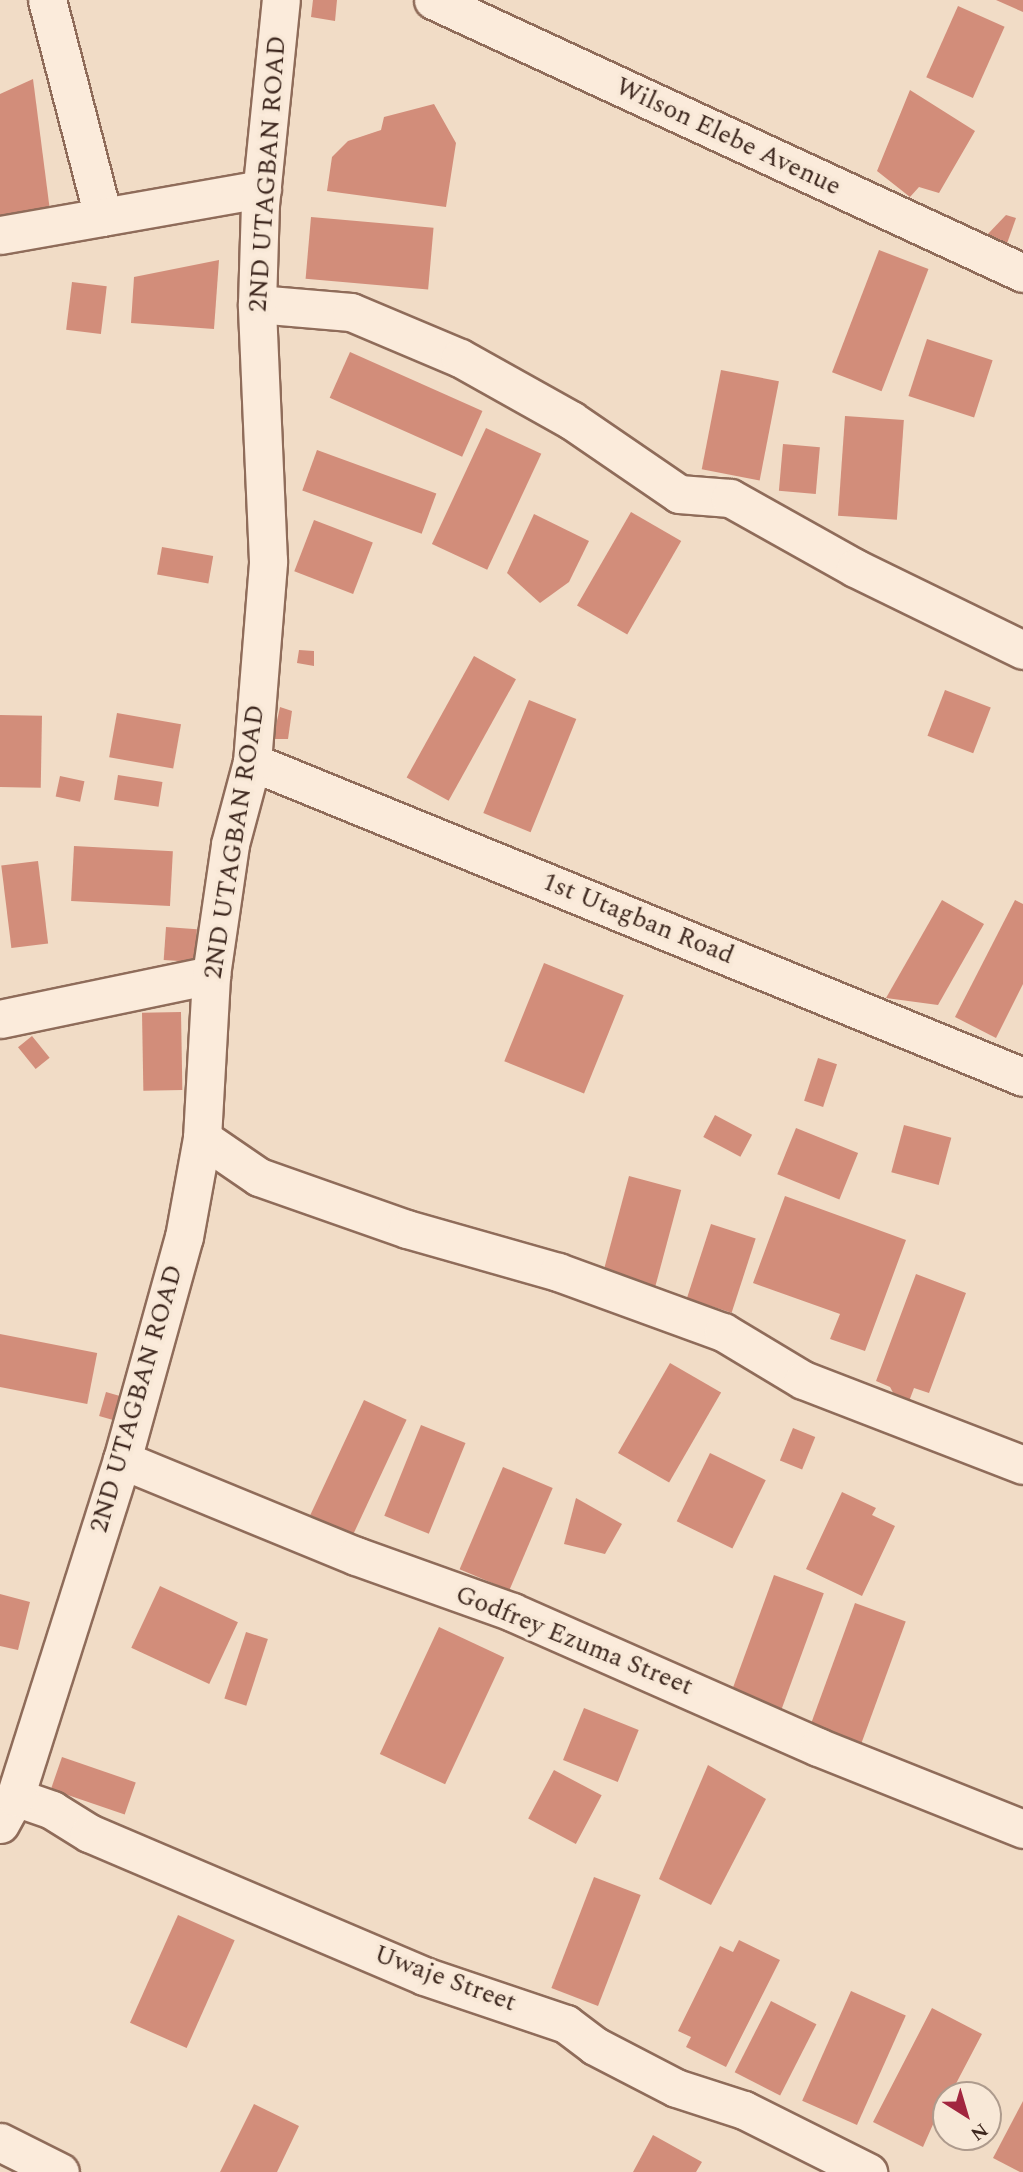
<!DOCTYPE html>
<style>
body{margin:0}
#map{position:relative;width:1023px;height:2172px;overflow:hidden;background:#f1dcc6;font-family:Spectral,serif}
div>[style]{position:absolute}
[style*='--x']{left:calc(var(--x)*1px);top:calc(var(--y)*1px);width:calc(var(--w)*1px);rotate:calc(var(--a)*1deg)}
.building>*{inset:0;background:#d28d7a;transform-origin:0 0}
.roads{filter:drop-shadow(2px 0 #8f6c5a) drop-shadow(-2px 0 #8f6c5a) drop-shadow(0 2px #8f6c5a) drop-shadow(0 -2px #8f6c5a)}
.minor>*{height:37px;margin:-18.5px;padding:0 18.5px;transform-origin:18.5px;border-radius:18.5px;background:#fbebdb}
span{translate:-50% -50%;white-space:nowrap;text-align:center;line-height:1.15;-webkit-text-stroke:7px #f8e8d7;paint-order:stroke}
.street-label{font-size:26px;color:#3e281f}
.north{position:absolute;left:932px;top:2081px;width:70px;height:70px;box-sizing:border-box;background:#f8e8d7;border:2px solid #ae9b8d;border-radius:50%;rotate:143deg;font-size:19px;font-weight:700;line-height:28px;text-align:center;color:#3e281f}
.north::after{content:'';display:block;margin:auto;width:24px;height:32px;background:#a2263f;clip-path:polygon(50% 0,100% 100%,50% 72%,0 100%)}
</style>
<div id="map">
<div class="building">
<i style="clip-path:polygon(313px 0,337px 0,335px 21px,311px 17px)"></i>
<i style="clip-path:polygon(996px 0,1023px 0,1023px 12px)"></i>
<i style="left:958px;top:6px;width:51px;height:78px;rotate:24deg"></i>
<i style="clip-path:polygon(33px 79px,50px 211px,0 218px,0 94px)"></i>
<i style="clip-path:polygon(910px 90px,975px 131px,939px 193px,919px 187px,910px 197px,877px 171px)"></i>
<i style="clip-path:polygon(434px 104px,456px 143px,446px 207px,327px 191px,332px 157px,348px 141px,381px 130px,384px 117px)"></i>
<i style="clip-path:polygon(1006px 215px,1016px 218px,1004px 252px,985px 237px)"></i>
<i style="left:311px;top:217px;width:123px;height:62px;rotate:5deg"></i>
<i style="left:879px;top:250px;width:53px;height:131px;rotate:21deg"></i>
<i style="clip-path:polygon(219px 260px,214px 329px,131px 323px,134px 277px)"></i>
<i style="left:72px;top:282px;width:35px;height:48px;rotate:7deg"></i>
<i style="left:927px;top:339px;width:69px;height:60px;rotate:18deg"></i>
<i style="left:350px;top:352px;width:145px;height:50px;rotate:24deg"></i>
<i style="left:721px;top:370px;width:59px;height:101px;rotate:11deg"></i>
<i style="left:845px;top:416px;width:59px;height:100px;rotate:4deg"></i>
<i style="left:486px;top:428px;width:61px;height:128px;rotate:25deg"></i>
<i style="left:783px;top:444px;width:37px;height:47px;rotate:5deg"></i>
<i style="left:317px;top:450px;width:127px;height:43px;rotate:20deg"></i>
<i style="left:631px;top:512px;width:58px;height:108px;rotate:30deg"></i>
<i style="clip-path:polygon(534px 514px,589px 541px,569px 582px,540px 603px,507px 573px)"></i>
<i style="left:314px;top:520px;width:63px;height:55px;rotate:21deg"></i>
<i style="left:162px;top:547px;width:52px;height:28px;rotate:10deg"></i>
<i style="clip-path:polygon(299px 650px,314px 651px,314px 666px,297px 663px)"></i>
<i style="left:474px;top:656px;width:48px;height:139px;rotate:29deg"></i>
<i style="left:945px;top:690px;width:49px;height:49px;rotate:21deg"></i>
<i style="left:529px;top:700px;width:51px;height:122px;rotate:22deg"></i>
<i style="clip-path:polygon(280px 707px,292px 711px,288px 739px,273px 739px)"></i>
<i style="left:117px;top:713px;width:65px;height:45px;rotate:10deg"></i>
<i style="left:0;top:715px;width:42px;height:72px;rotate:1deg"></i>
<i style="left:118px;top:775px;width:45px;height:25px;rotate:9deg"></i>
<i style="left:60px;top:776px;width:25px;height:21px;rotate:12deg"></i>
<i style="left:74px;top:846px;width:99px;height:55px;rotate:3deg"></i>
<i style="left:38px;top:861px;width:83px;height:37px;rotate:83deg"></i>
<i style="clip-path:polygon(942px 900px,984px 924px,938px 1005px,886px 998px)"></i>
<i style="clip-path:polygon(1015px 900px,1023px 904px,1023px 984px,996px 1038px,955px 1017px)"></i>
<i style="left:166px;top:927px;width:31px;height:33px;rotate:4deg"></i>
<i style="left:544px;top:963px;width:86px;height:106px;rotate:22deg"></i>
<i style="left:181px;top:1012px;width:78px;height:39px;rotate:89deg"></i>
<i style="left:32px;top:1036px;width:28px;height:18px;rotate:51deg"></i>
<i style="left:818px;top:1058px;width:20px;height:45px;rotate:18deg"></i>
<i style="left:715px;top:1115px;width:42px;height:25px;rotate:28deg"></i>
<i style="left:904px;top:1125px;width:49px;height:49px;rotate:15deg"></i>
<i style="left:796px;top:1128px;width:67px;height:50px;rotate:22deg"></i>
<i style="left:629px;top:1176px;width:54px;height:100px;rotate:15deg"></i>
<i style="clip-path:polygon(785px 1196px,906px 1240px,865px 1351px,830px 1339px,840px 1314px,753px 1283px)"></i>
<i style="left:711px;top:1224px;width:47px;height:78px;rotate:18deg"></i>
<i style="clip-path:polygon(916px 1274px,966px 1293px,929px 1393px,914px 1388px,908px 1404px,897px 1400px,890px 1387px,876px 1381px)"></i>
<i style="left:0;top:1334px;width:99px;height:52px;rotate:11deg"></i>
<i style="left:670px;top:1363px;width:59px;height:104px;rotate:30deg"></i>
<i style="left:106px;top:1392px;width:19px;height:25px;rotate:16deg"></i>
<i style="left:364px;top:1400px;width:47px;height:127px;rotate:25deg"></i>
<i style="left:421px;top:1425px;width:48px;height:98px;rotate:22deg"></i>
<i style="left:793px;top:1428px;width:24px;height:35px;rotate:22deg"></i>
<i style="left:710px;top:1453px;width:62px;height:76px;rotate:26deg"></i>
<i style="left:503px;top:1467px;width:54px;height:111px;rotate:23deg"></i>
<i style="clip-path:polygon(842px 1492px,876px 1508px,872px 1515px,895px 1526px,862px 1596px,806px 1569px)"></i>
<i style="clip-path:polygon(576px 1498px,622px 1524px,605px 1554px,564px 1544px)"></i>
<i style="left:774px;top:1575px;width:53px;height:127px;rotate:20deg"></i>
<i style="left:160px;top:1586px;width:86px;height:68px;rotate:25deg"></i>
<i style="clip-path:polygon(0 1594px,30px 1602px,18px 1650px,0 1646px)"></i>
<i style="left:855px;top:1603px;width:54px;height:135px;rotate:20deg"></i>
<i style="left:439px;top:1627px;width:72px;height:140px;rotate:25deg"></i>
<i style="left:246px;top:1632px;width:23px;height:70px;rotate:18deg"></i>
<i style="left:584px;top:1708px;width:59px;height:56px;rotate:22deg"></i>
<i style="left:62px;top:1757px;width:78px;height:34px;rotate:19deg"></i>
<i style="clip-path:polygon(708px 1765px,766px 1799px,711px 1905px,659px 1879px)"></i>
<i style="left:554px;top:1770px;width:54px;height:55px;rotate:28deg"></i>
<i style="left:594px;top:1877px;width:50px;height:119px;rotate:21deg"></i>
<i style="left:178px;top:1915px;width:62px;height:118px;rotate:24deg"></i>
<i style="clip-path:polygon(739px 1940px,780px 1960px,726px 2067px,686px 2047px,691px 2037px,678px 2031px,720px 1946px,733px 1952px)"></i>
<i style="left:851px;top:1991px;width:60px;height:120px;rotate:24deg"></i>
<i style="left:771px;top:2001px;width:51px;height:80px;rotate:27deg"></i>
<i style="clip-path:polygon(932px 2008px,982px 2034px,950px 2095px,946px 2095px,923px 2147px,873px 2122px)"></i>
<i style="clip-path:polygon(1023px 2101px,1023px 2172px,1020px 2172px,993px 2158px)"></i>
<i style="clip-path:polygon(254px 2104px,299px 2126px,277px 2172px,220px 2172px)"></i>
<i style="clip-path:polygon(653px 2135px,702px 2162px,696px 2172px,633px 2172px)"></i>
</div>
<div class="roads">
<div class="minor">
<i style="--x:47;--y:0;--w:224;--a:75.5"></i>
<i style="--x:433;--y:0;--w:650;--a:24.83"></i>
<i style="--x:0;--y:235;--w:266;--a:-10"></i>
<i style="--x:257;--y:304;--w:94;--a:4.9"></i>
<i style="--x:351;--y:312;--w:118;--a:22.9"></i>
<i style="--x:460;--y:358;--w:127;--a:29.2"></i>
<i style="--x:571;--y:420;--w:131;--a:34.4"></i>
<i style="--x:679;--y:494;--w:51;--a:4.5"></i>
<i style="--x:730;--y:498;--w:143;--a:29.2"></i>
<i style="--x:855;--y:568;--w:187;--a:26"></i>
<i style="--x:252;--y:762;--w:833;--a:22.22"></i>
<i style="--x:0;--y:1019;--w:216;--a:-11.8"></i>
<i style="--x:202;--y:1138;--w:69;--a:34.4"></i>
<i style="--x:259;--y:1177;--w:157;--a:19.4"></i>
<i style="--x:407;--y:1229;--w:157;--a:15.9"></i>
<i style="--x:558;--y:1272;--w:176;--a:20"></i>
<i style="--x:723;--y:1332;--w:93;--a:31"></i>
<i style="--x:803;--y:1380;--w:236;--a:21.1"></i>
<i style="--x:122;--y:1460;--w:253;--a:22.3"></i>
<i style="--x:356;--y:1556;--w:166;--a:19.7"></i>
<i style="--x:512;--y:1612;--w:334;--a:23.8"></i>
<i style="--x:818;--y:1747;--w:221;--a:21.8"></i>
<i style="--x:15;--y:1797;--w:39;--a:19"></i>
<i style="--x:52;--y:1810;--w:44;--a:31.9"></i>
<i style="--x:89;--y:1833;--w:364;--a:23.1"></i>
<i style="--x:424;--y:1976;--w:150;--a:18.7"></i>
<i style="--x:566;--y:2024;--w:36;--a:37"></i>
<i style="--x:595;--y:2046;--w:91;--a:27.4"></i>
<i style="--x:676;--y:2088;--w:71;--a:17.9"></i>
<i style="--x:744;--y:2110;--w:139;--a:26.6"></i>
<i style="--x:0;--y:1824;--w:31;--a:-61"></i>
<i style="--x:15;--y:1797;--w:354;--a:-72.4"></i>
<i style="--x:122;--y:1460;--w:231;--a:-74.5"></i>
<i style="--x:184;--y:1237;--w:101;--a:-79.7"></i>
<i style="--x:202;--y:1138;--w:163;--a:-86.8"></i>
<i style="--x:211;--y:975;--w:132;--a:-81.7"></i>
<i style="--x:230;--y:844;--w:85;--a:-75"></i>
<i style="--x:252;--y:762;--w:202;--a:-85.4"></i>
<i style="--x:268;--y:561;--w:257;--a:-92.5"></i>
<i style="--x:257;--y:304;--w:99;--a:-88.3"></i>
<i style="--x:260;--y:205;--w:206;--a:-84.2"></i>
<i style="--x:0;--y:2142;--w:67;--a:26.6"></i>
</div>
</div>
<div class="street-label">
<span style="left:728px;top:137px;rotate:25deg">Wilson Elebe Avenue</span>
<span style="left:268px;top:174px;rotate:-86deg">2ND UTAGBAN ROAD</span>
<span style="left:235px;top:842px;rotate:-81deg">2ND UTAGBAN ROAD</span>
<span style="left:638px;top:919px;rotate:22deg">1st Utagban Road</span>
<span style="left:137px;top:1399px;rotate:-74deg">2ND UTAGBAN ROAD</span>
<span style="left:574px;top:1641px;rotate:22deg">Godfrey Ezuma Street</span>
<span style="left:445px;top:1979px;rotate:20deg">Uwaje Street</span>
</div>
<div class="north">N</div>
</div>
